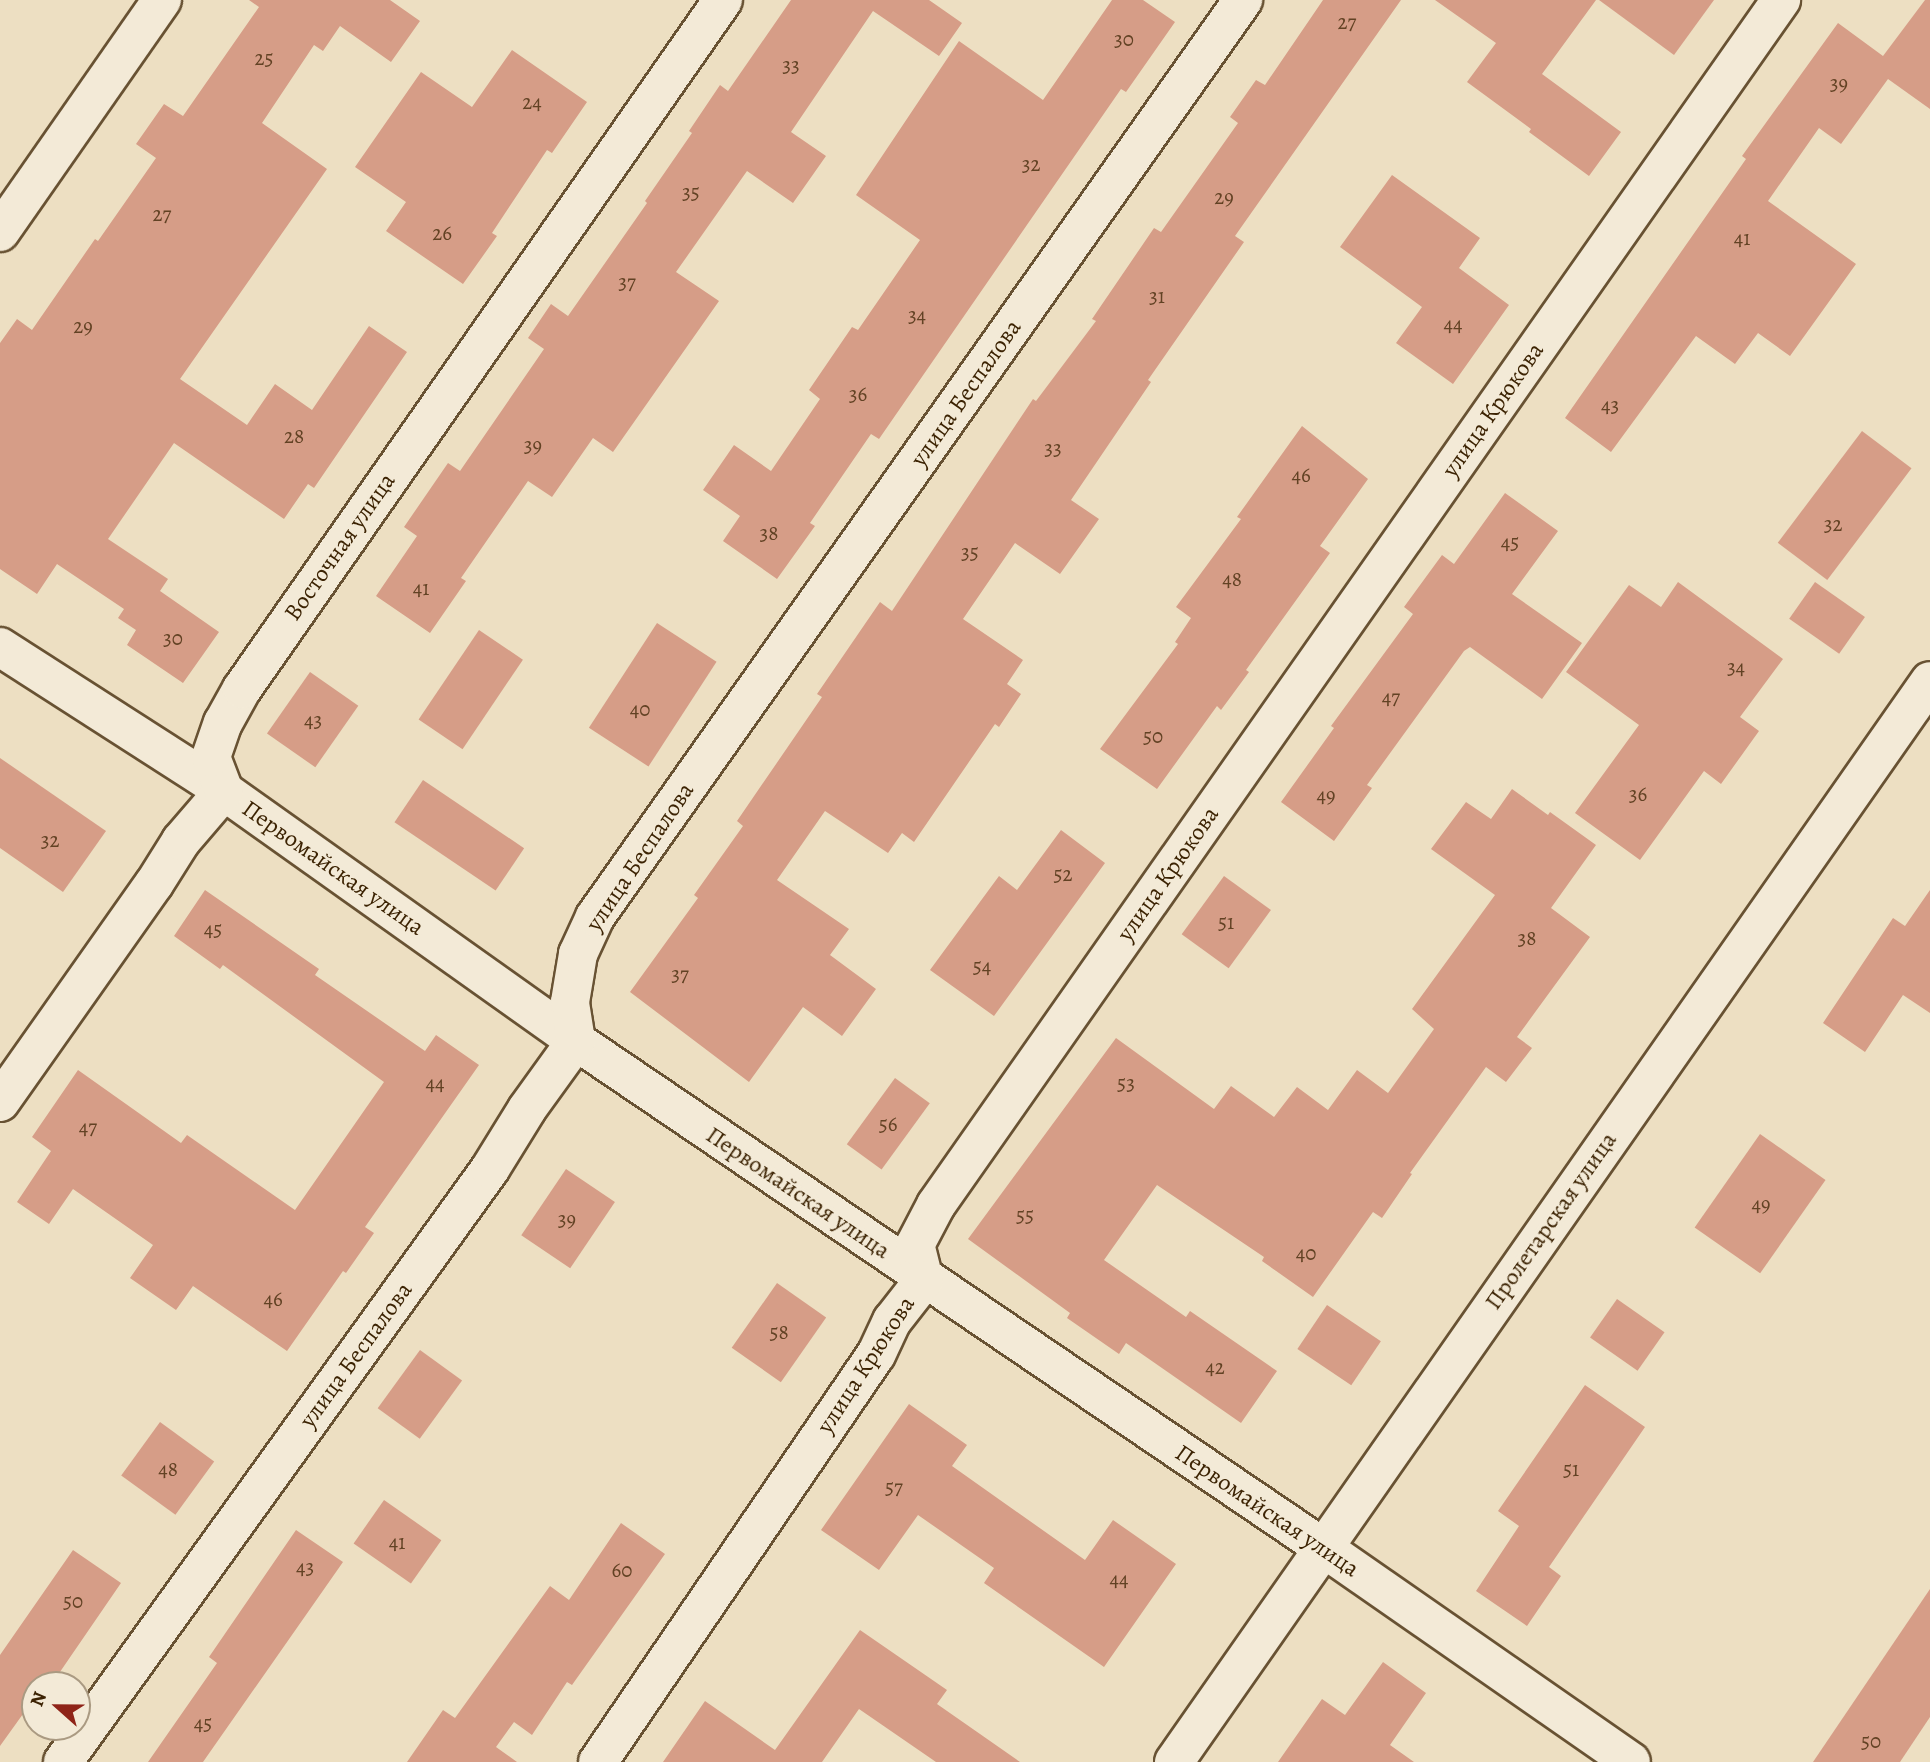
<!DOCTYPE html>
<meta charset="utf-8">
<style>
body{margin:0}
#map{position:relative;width:1930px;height:1762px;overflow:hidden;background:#eddfc2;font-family:Alegreya,serif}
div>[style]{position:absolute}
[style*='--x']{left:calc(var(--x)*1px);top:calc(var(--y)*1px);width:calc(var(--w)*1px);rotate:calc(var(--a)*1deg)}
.building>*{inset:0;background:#d69d87;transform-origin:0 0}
.roads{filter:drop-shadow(2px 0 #685233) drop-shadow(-2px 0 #685233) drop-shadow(0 2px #685233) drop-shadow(0 -2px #685233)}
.minor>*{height:38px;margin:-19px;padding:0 19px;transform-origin:19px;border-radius:19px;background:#f3ead7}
span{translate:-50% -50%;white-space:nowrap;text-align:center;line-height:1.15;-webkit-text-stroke:7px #f3ead7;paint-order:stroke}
.number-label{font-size:21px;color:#624224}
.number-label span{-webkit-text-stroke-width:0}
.street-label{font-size:24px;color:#3c2303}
.north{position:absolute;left:21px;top:1671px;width:70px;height:70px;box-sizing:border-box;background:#f3ead7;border:2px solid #aa9a82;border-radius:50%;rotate:291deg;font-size:19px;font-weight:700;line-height:28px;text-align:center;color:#3c2303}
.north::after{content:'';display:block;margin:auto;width:24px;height:32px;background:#8f2418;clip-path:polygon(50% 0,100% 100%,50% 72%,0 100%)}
</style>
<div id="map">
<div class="building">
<i style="clip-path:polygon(249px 0,390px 0,420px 21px,391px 62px,340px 26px,323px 51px,314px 45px,262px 123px,327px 169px,180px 379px,247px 425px,275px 384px,312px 410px,369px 326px,407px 352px,314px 488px,308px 484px,284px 519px,174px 443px,108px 539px,168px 579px,160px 591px,219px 632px,183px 683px,127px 645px,136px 630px,118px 618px,124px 609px,57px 564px,37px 594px,0 569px,0 343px,17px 319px,32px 330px,95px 239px,98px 241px,156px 158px,136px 144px,164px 104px,183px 116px,259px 7px)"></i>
<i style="clip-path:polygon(791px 0,929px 0,962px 23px,939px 56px,873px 11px,791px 132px,826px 156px,793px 203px,747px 171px,676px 272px,719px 301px,613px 452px,593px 438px,552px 497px,528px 481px,461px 578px,466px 581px,430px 633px,376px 596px,417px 536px,404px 527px,448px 463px,460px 471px,544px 349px,528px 338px,551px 304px,568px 316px,647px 203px,645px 201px,692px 133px,689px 131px,720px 85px,728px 91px)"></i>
<i style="clip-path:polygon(1112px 0,1143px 0,1175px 22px,1126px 92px,1121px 89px,879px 439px,871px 434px,810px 523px,815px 526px,777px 579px,723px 541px,740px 516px,703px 490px,734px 445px,771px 471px,820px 399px,809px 390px,852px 327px,858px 330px,920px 240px,856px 195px,959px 41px,1043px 100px)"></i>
<i style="clip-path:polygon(1323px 0,1401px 0,1235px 236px,1244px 242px,1148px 380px,1151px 382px,1071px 500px,1099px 519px,1060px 574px,1015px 543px,963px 619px,1023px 660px,1007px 684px,1021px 694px,999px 727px,995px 724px,914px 842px,902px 833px,888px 853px,825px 811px,777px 880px,849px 929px,830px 955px,876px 989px,842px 1036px,803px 1007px,749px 1082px,630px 992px,698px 898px,694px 895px,743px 826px,737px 821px,822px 697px,817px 694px,880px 602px,892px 611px,1033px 399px,1036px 401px,1096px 321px,1092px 319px,1154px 228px,1161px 232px,1238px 123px,1230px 117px,1256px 80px,1265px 85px)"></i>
<i style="clip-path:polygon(1435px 0,1596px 0,1542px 74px,1621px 132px,1589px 176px,1529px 132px,1531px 129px,1467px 82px,1496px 43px)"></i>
<i style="clip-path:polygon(1599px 0,1714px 0,1674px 55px)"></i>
<i style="clip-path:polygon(1925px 0,1930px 0,1930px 109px,1888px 79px,1841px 144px,1819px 128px,1768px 201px,1856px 264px,1790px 356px,1758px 333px,1735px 364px,1696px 336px,1611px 452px,1565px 418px,1746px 159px,1742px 156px,1838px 23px,1883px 56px)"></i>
<i style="clip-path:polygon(512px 50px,587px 102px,552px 153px,547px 150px,492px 233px,497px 236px,463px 284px,386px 231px,406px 202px,355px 167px,421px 72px,472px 107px)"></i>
<i style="clip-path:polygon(1392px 175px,1480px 238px,1459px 268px,1509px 305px,1453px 384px,1396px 343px,1422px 307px,1340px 247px)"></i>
<i style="clip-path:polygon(1302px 426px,1368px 479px,1320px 546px,1330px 553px,1246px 670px,1249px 672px,1221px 710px,1217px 706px,1157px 789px,1100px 749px,1178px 644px,1175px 642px,1191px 618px,1176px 607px,1241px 519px,1237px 517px)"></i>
<i style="left:1862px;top:431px;width:62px;height:140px;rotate:37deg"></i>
<i style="clip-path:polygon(1505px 493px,1558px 531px,1512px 594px,1582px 643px,1542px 699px,1470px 647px,1464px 651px,1367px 785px,1372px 788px,1334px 841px,1281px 802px,1334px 728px,1331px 726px,1413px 614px,1404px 607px,1442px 555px,1454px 564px)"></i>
<i style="clip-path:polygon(1678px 582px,1783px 659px,1740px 717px,1759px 731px,1721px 784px,1704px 771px,1640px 860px,1575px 813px,1639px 725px,1566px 672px,1629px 585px,1661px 607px)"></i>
<i style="left:1815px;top:582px;width:61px;height:45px;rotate:35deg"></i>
<i style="left:657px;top:623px;width:71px;height:125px;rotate:33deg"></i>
<i style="left:479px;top:630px;width:53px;height:108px;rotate:34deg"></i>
<i style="left:310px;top:672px;width:59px;height:75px;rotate:35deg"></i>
<i style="clip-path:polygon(0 758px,106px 831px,63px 892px,0 848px)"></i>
<i style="left:423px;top:780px;width:122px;height:51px;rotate:34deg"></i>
<i style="clip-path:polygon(1512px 789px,1548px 815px,1550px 812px,1596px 845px,1551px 908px,1590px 937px,1517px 1037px,1532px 1048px,1506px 1082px,1486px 1067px,1410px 1173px,1412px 1174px,1382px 1218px,1373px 1212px,1313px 1297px,1262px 1261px,1264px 1257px,1157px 1185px,1104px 1260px,1186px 1317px,1190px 1311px,1277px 1371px,1241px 1423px,1126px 1343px,1119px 1354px,1067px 1318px,1070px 1313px,968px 1239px,1116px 1038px,1214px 1109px,1231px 1086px,1274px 1117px,1297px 1087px,1328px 1110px,1357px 1070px,1388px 1093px,1434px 1029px,1412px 1009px,1495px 895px,1431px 849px,1466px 802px,1491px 819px)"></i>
<i style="clip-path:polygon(1061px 830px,1105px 863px,994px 1016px,930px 970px,999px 876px,1017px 890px)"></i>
<i style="left:1224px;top:876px;width:58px;height:72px;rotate:36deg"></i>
<i style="clip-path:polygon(205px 890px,319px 969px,315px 975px,425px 1051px,436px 1035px,479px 1065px,365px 1227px,374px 1233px,346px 1273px,343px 1271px,287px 1351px,193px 1286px,176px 1310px,130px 1278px,153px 1245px,73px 1189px,49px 1224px,17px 1202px,51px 1151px,32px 1137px,78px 1070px,181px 1143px,187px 1135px,295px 1210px,384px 1082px,223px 965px,220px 969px,174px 936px)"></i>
<i style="clip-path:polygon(1930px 890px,1930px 1013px,1903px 995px,1865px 1052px,1823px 1023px,1893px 918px,1905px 926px)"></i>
<i style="left:895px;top:1078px;width:43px;height:82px;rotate:36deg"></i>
<i style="left:1760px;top:1134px;width:80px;height:114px;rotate:35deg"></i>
<i style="left:566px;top:1169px;width:59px;height:80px;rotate:34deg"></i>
<i style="left:777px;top:1283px;width:60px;height:79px;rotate:35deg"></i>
<i style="left:1617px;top:1299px;width:58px;height:47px;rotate:35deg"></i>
<i style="left:1327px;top:1305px;width:65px;height:53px;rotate:34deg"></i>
<i style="left:420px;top:1350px;width:52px;height:72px;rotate:36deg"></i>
<i style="clip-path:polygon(1585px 1385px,1645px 1427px,1549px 1567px,1561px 1576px,1527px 1626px,1476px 1591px,1519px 1526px,1498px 1511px)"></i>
<i style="clip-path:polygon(909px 1404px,967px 1445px,952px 1466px,1085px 1560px,1113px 1520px,1176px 1564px,1104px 1667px,984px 1583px,994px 1568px,918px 1515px,879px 1570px,821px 1530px)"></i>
<i style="left:160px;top:1422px;width:67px;height:66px;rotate:36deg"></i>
<i style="left:384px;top:1500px;width:70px;height:53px;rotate:35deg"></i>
<i style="clip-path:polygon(621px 1523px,665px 1554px,572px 1685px,567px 1682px,532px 1735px,514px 1722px,496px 1747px,517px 1762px,407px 1762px,443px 1710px,455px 1718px,550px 1586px,569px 1600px)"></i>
<i style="clip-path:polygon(296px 1530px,343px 1562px,203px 1762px,148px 1762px,217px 1663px,209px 1657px)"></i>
<i style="clip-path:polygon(73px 1550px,121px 1583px,51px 1685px,35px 1685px,35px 1702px,33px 1700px,0 1746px,0 1655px)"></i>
<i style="clip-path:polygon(1930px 1589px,1930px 1717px,1900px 1762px,1813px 1762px)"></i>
<i style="clip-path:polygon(860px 1630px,947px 1690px,937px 1704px,1020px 1762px,936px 1762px,859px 1709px,822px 1762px,663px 1762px,705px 1701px,775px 1750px)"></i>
<i style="clip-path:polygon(1383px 1662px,1426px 1693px,1390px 1745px,1414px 1762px,1278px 1762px,1322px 1699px,1345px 1715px)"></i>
</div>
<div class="roads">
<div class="minor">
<i style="--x:0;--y:232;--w:283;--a:-55.1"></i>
<i style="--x:0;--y:647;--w:266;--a:32.7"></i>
<i style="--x:224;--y:791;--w:432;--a:35.4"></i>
<i style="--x:576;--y:1041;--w:901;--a:34.15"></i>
<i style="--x:1322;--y:1547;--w:376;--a:34.8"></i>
<i style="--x:0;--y:1102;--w:267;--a:-54.8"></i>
<i style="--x:154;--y:884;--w:51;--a:-57.9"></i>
<i style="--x:181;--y:841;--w:66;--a:-49.3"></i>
<i style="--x:224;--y:791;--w:36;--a:-111"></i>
<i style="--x:211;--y:757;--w:36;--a:-71"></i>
<i style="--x:223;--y:723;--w:39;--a:-61"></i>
<i style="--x:242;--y:689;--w:840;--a:-55.08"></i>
<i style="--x:63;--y:1762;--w:731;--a:-54.24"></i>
<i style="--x:490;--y:1169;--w:70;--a:-58.3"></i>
<i style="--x:527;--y:1109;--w:84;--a:-54.2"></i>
<i style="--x:576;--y:1041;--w:39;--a:-99"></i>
<i style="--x:570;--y:1002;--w:49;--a:-80.5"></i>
<i style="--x:578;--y:954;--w:41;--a:-65.3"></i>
<i style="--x:595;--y:917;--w:1123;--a:-54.75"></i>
<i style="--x:598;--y:1762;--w:493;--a:-55.7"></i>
<i style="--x:876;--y:1355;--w:38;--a:-65"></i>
<i style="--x:892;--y:1321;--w:52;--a:-52"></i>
<i style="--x:924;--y:1280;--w:36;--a:-104"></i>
<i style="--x:915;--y:1245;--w:45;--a:-62.3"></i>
<i style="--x:936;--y:1205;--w:1472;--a:-54.96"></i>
<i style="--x:1174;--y:1762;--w:1319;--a:-55.03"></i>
</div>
</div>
<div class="number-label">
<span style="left:1347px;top:22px">27</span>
<span style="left:1124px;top:39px">30</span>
<span style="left:264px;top:58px">25</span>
<span style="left:791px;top:65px">33</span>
<span style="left:1839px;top:83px">39</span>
<span style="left:532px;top:102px">24</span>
<span style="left:1031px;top:164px">32</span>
<span style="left:691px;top:192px">35</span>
<span style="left:1224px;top:197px">29</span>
<span style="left:162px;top:214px">27</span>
<span style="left:442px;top:233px">26</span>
<span style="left:1742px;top:238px">41</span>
<span style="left:627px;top:282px">37</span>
<span style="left:1157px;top:296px">31</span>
<span style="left:917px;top:315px">34</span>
<span style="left:1453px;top:324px">44</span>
<span style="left:83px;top:326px">29</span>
<span style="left:858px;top:394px">36</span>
<span style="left:1610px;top:405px">43</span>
<span style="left:294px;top:436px">28</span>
<span style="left:533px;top:445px">39</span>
<span style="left:1053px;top:448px">33</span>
<span style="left:1301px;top:475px">46</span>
<span style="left:1833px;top:524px">32</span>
<span style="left:769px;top:533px">38</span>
<span style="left:1510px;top:542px">45</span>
<span style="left:970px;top:552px">35</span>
<span style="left:1232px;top:579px">48</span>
<span style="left:421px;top:588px">41</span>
<span style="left:173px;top:638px">30</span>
<span style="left:1736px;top:667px">34</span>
<span style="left:1391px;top:697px">47</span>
<span style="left:640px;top:709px">40</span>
<span style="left:313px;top:720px">43</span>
<span style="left:1153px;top:736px">50</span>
<span style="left:1638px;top:794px">36</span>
<span style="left:1326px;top:795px">49</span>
<span style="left:50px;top:840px">32</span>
<span style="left:1063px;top:874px">52</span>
<span style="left:1226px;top:922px">51</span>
<span style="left:213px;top:929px">45</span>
<span style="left:1527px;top:938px">38</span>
<span style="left:982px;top:966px">54</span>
<span style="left:680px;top:974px">37</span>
<span style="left:435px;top:1083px">44</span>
<span style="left:1126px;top:1083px">53</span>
<span style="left:888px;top:1124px">56</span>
<span style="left:88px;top:1127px">47</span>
<span style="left:1761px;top:1204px">49</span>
<span style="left:1025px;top:1215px">55</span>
<span style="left:567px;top:1219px">39</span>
<span style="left:1306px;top:1253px">40</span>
<span style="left:273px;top:1299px">46</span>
<span style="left:779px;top:1332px">58</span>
<span style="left:1215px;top:1367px">42</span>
<span style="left:168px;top:1469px">48</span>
<span style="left:1571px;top:1469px">51</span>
<span style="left:894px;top:1487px">57</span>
<span style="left:397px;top:1542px">41</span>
<span style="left:305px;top:1567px">43</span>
<span style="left:622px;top:1570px">60</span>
<span style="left:1119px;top:1579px">44</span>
<span style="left:73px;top:1601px">50</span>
<span style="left:203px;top:1723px">45</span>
<span style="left:1871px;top:1741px">50</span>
</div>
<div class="street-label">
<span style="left:966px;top:393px;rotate:-55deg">улица Беспалова</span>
<span style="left:1493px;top:410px;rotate:-55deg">улица Крюкова</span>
<span style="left:340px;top:547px;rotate:-55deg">Восточная улица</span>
<span style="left:640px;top:857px;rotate:-56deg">улица Беспалова</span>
<span style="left:333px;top:868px;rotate:35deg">Первомайская улица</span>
<span style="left:1168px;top:874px;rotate:-55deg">улица Крюкова</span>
<span style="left:798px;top:1193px;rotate:34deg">Первомайская улица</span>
<span style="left:1551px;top:1221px;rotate:-55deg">Пролетарская улица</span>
<span style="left:356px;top:1355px;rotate:-54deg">улица Беспалова</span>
<span style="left:866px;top:1365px;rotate:-57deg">улица Крюкова</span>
<span style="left:1267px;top:1511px;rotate:34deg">Первомайская улица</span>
</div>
<div class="north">N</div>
</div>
